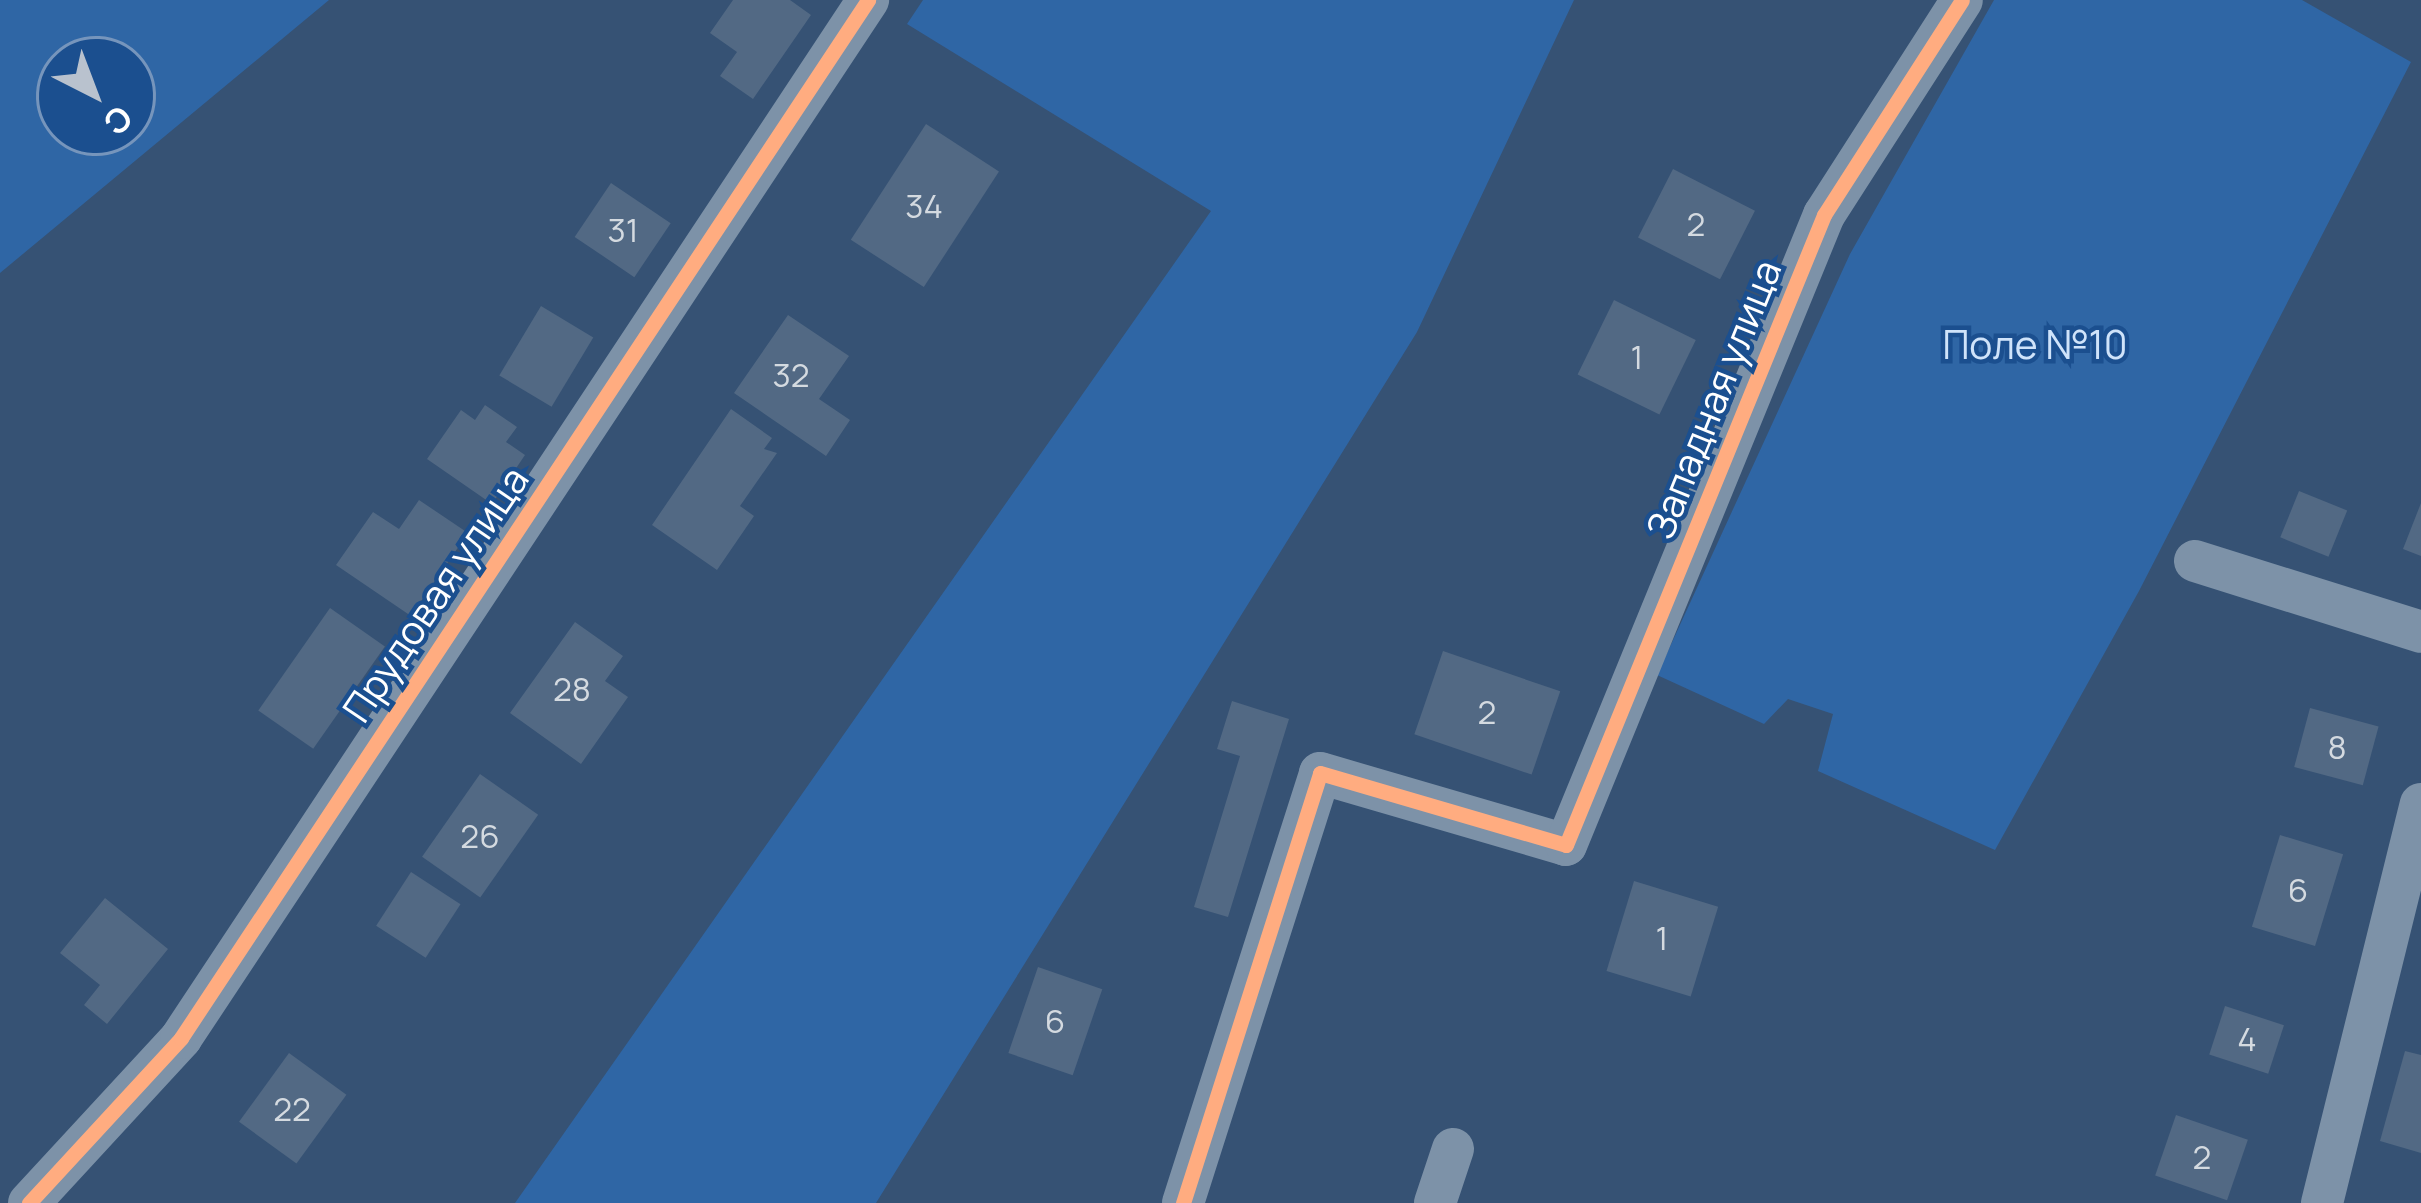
<!DOCTYPE html>
<meta charset="utf-8">
<style>
body{margin:0}
#map{position:relative;width:2421px;height:1203px;overflow:hidden;background:#365274;font-family:Manrope,sans-serif}
div>[style]{position:absolute}
[style*='--x']{left:calc(var(--x)*1px);top:calc(var(--y)*1px);width:calc(var(--w)*1px);rotate:calc(var(--a)*1deg)}
.green>*{inset:0;background:#2f66a5}
.building>*{inset:0;background:#526984;transform-origin:0 0}
.minor>*{height:42px;margin:-21px;padding:0 21px;transform-origin:21px;border-radius:21px;background:#7d92a8}
.cycleway>*{height:15px;margin:-7.5px;padding:0 7.5px;transform-origin:7.5px;border-radius:7.5px;background:#ffac80}
span{translate:-50% -50%;white-space:nowrap;text-align:center;line-height:1.15;-webkit-text-stroke:9px #1b4f8f;paint-order:stroke}
.number-label{font-size:33px;color:#d4dae0}
.number-label span{-webkit-text-stroke-width:0}
.park-label{font-size:39px;color:#cfe3fa}
.street-label{font-size:39px;color:#fff}
.north{position:absolute;left:36px;top:36px;width:120px;height:120px;box-sizing:border-box;background:#1b4f8f;border:3px solid #7695bc;border-radius:50%;rotate:138deg;font-size:33px;font-weight:700;line-height:48px;text-align:center;color:#fff}
.north::after{content:'';display:block;margin:auto;width:42px;height:54px;background:#b9c2ce;clip-path:polygon(50% 0,100% 100%,50% 72%,0 100%)}
</style>
<div id="map">
<div class="green">
<i style="clip-path:polygon(evenodd,0 0,329px 0,0 273px,0 0,132px 60px,132px 132px,60px 132px,60px 60px,132px 60px)"></i>
<i style="clip-path:polygon(923px 0,1574px 0,1417px 332px,876px 1203px,515px 1203px,1211px 211px,907px 24px)"></i>
<i style="clip-path:polygon(1994px 0,2302px 0,2411px 62px,2139px 591px,1995px 850px,1818px 771px,1833px 714px,1788px 699px,1764px 724px,1657px 675px,1850px 254px)"></i>
</div>
<div class="building">
<i style="clip-path:polygon(733px 0,790px 0,811px 15px,753px 99px,720px 76px,737px 52px,710px 33px)"></i>
<i style="left:926px;top:124px;width:87px;height:138px;rotate:33deg"></i>
<i style="left:1673px;top:169px;width:92px;height:77px;rotate:27deg"></i>
<i style="left:611px;top:183px;width:72px;height:65px;rotate:34deg"></i>
<i style="left:1614px;top:300px;width:91px;height:83px;rotate:26deg"></i>
<i style="left:541px;top:306px;width:61px;height:81px;rotate:31deg"></i>
<i style="clip-path:polygon(788px 315px,849px 356px,819px 399px,850px 420px,826px 456px,734px 393px)"></i>
<i style="clip-path:polygon(485px 405px,517px 427px,506px 442px,525px 455px,492px 504px,427px 459px,461px 410px,475px 420px)"></i>
<i style="clip-path:polygon(731px 409px,772px 438px,764px 449px,777px 453px,740px 506px,754px 516px,717px 570px,652px 525px)"></i>
<i style="left:2299px;top:491px;width:52px;height:50px;rotate:22deg"></i>
<i style="clip-path:polygon(419px 500px,468px 533px,411px 616px,336px 565px,373px 512px,399px 529px)"></i>
<i style="clip-path:polygon(2421px 503px,2421px 556px,2403px 549px)"></i>
<i style="left:330px;top:608px;width:67px;height:125px;rotate:35deg"></i>
<i style="clip-path:polygon(575px 622px,623px 656px,605px 681px,628px 697px,581px 764px,510px 713px)"></i>
<i style="left:1443px;top:651px;width:124px;height:88px;rotate:19deg"></i>
<i style="clip-path:polygon(1232px 701px,1289px 719px,1228px 917px,1194px 907px,1240px 756px,1217px 749px)"></i>
<i style="left:2310px;top:708px;width:71px;height:61px;rotate:15deg"></i>
<i style="left:480px;top:774px;width:71px;height:101px;rotate:35deg"></i>
<i style="left:2280px;top:835px;width:66px;height:96px;rotate:17deg"></i>
<i style="left:411px;top:872px;width:59px;height:64px;rotate:33deg"></i>
<i style="left:1634px;top:881px;width:88px;height:94px;rotate:17deg"></i>
<i style="clip-path:polygon(105px 898px,168px 949px,107px 1024px,84px 1005px,100px 985px,60px 953px)"></i>
<i style="left:1038px;top:967px;width:68px;height:91px;rotate:19deg"></i>
<i style="left:2225px;top:1006px;width:62px;height:51px;rotate:18deg"></i>
<i style="clip-path:polygon(2405px 1051px,2421px 1055px,2421px 1153px,2380px 1141px)"></i>
<i style="left:289px;top:1053px;width:71px;height:85px;rotate:36deg"></i>
<i style="left:2176px;top:1115px;width:76px;height:64px;rotate:19deg"></i>
</div>
<div class="minor">
<i style="--x:2195;--y:561;--w:237;--a:17.4"></i>
<i style="--x:29;--y:1203;--w:224;--a:-47.3"></i>
<i style="--x:181;--y:1038;--w:1245;--a:-56.5"></i>
<i style="--x:1183;--y:1203;--w:451;--a:-72.3"></i>
<i style="--x:1320;--y:773;--w:256;--a:16.3"></i>
<i style="--x:1566;--y:845;--w:681;--a:-67.73"></i>
<i style="--x:1824;--y:215;--w:255;--a:-57.3"></i>
<i style="--x:1435;--y:1203;--w:57;--a:-71.6"></i>
<i style="--x:2322;--y:1203;--w:411;--a:-76.1"></i>
</div>
<div class="cycleway">
<i style="--x:29;--y:1203;--w:224;--a:-47.3"></i>
<i style="--x:181;--y:1038;--w:1245;--a:-56.5"></i>
<i style="--x:1183;--y:1203;--w:451;--a:-72.3"></i>
<i style="--x:1320;--y:773;--w:256;--a:16.3"></i>
<i style="--x:1566;--y:845;--w:681;--a:-67.73"></i>
<i style="--x:1824;--y:215;--w:255;--a:-57.3"></i>
</div>
<div class="number-label">
<span style="left:924px;top:206px">34</span>
<span style="left:1696px;top:224px">2</span>
<span style="left:623px;top:230px">31</span>
<span style="left:1637px;top:357px">1</span>
<span style="left:791px;top:375px">32</span>
<span style="left:572px;top:689px">28</span>
<span style="left:1487px;top:712px">2</span>
<span style="left:2337px;top:747px">8</span>
<span style="left:480px;top:836px">26</span>
<span style="left:2298px;top:890px">6</span>
<span style="left:1662px;top:938px">1</span>
<span style="left:1055px;top:1021px">6</span>
<span style="left:2247px;top:1039px">4</span>
<span style="left:292px;top:1109px">22</span>
<span style="left:2202px;top:1157px">2</span>
</div>
<div class="park-label">
<span style="left:2035px;top:344px">Поле №10</span>
</div>
<div class="street-label">
<span style="left:1713px;top:399px;rotate:-68deg">Западная улица</span>
<span style="left:435px;top:594px;rotate:-56deg">Прудовая улица</span>
</div>
<div class="north">С</div>
</div>
